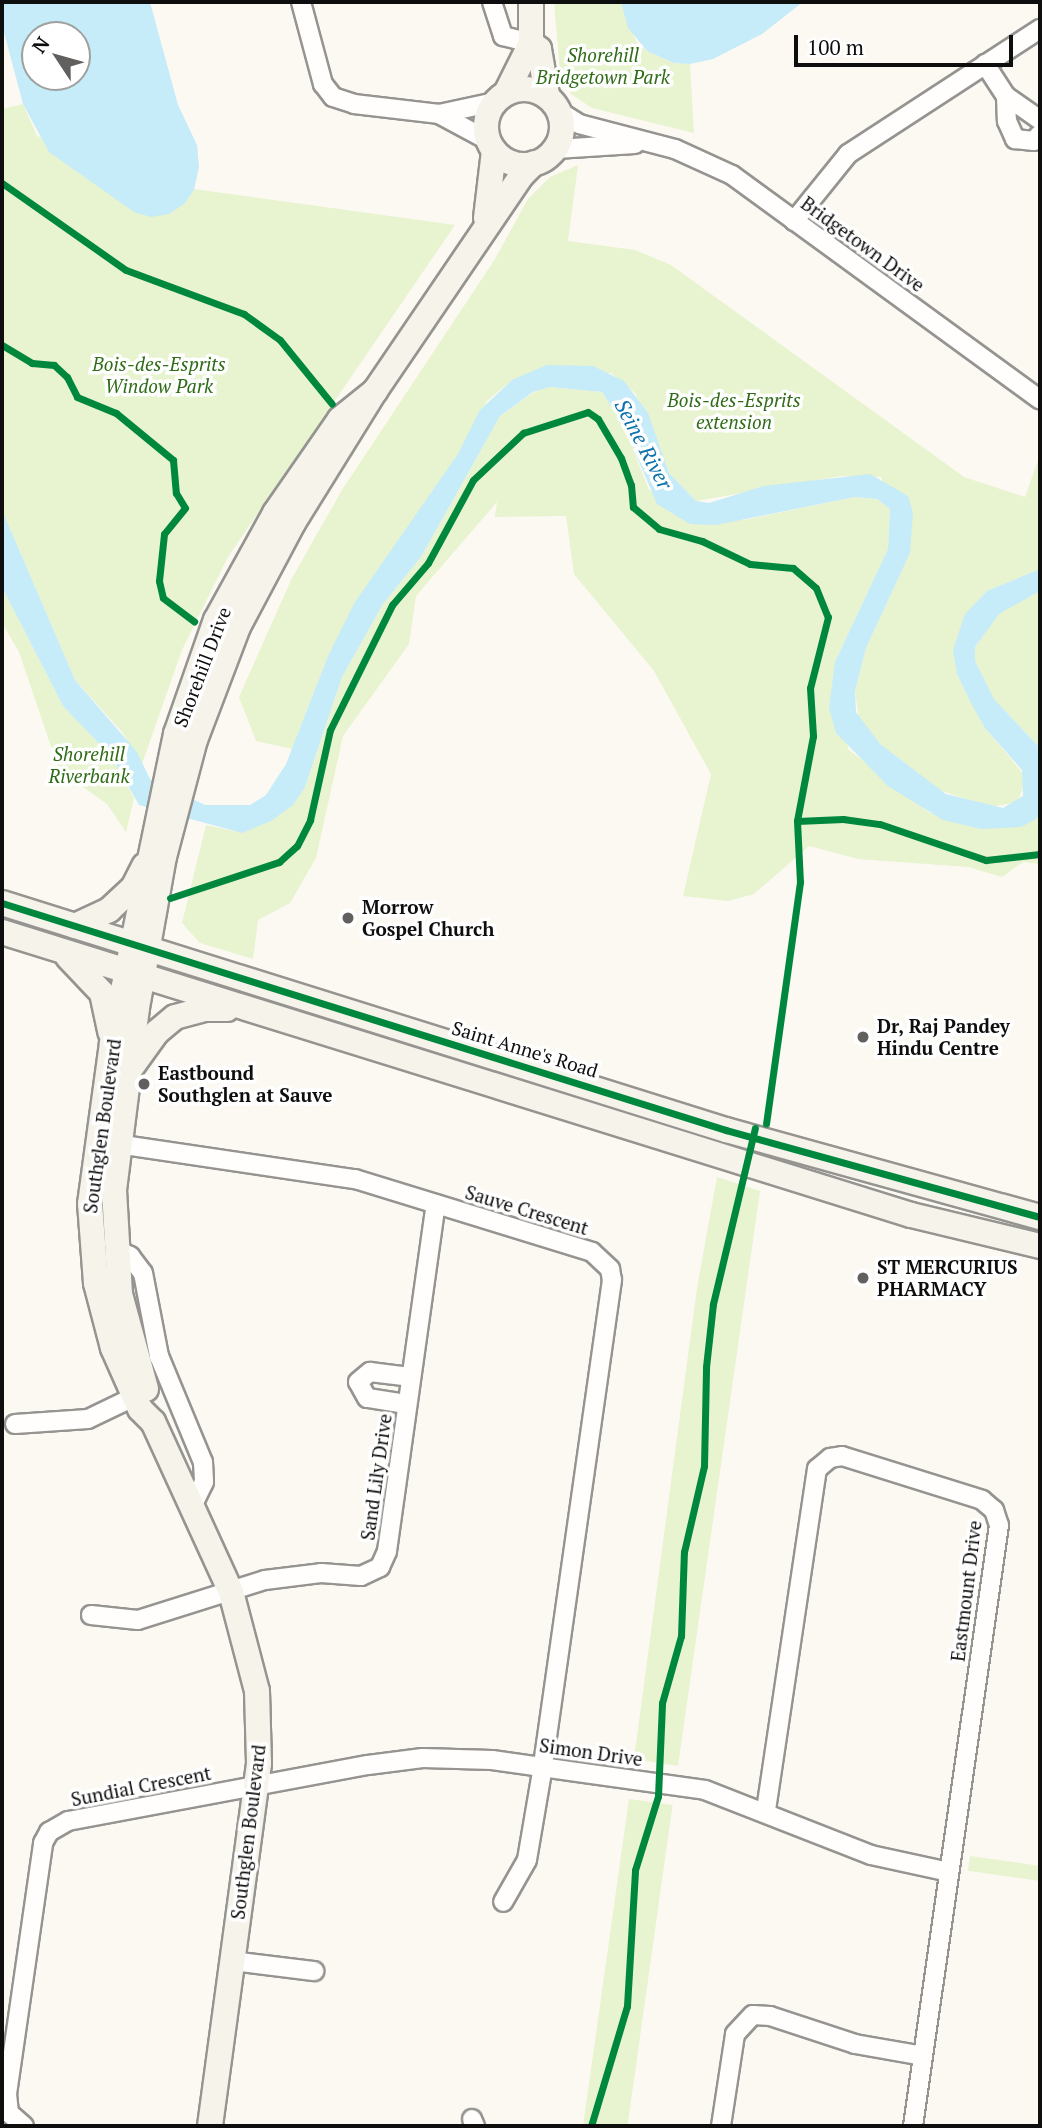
<!DOCTYPE html>
<style>
body{margin:0}
#map{position:relative;width:1042px;height:2128px;overflow:hidden;background:#fcf9f2;font-family:"PT Serif",serif}
div>[style]{position:absolute}
[style*='--x']{left:calc(var(--x)*1px);top:calc(var(--y)*1px);width:calc(var(--w)*1px);rotate:calc(var(--a)*1deg)}
.green>*{inset:0;background:#e8f3d0;transform-origin:0 0}
.water>*{inset:0;background:#c6ebf9}
.roads{filter:drop-shadow(2px 0 #959491) drop-shadow(-2px 0 #959491) drop-shadow(0 2px #959491) drop-shadow(0 -2px #959491)}
.street>*{height:18px;margin:-9px;padding:0 9px;transform-origin:9px;border-radius:9px;background:#fffefd}
.secondary>*{height:24px;margin:-12px;padding:0 12px;transform-origin:12px;border-radius:12px;background:#f5f3ea}
.secondary>.ring{margin:-12px;padding:0;box-sizing:content-box;background:none;border:24px solid #f5f3ea;border-radius:50%}
.cycleway>*{height:7px;margin:-3.5px;padding:0 3.5px;transform-origin:3.5px;border-radius:3.5px;background:#00873e}
.dots>*{width:19px;height:19px;translate:-50% -50%;box-sizing:border-box;border:4px solid #fff;border-radius:50%}
span{translate:-50% -50%;white-space:nowrap;text-align:center;line-height:1.15;-webkit-text-stroke:7px #fff;paint-order:stroke}
.park-label{font-size:19px;color:#306c18;font-style:italic}
.street-label{font-size:19px;color:#0e0e0e}
.poi-label{font-size:19px;color:#0e0e0e;font-weight:700}
.left{translate:0 -50%;text-align:left}
.water-label{font-size:21px;color:#0b72ac;font-style:italic}
.frame{position:absolute;inset:0;border:4px solid #0e0e0e;pointer-events:none}
.north{position:absolute;left:21px;top:21px;width:70px;height:70px;box-sizing:border-box;background:#fff;border:2px solid #9f9f9f;border-radius:50%;rotate:306deg;font-size:19px;font-weight:700;line-height:28px;text-align:center;color:#0e0e0e}
.north::after{content:'';display:block;margin:auto;width:24px;height:32px;background:#61605e;clip-path:polygon(50% 0,100% 100%,50% 72%,0 100%)}
.scale{position:absolute;left:794px;top:35px;width:219px;height:32px;box-sizing:border-box;border:4px solid #0e0e0e;border-top:0;padding-left:9px;font-size:21px;line-height:24px;white-space:nowrap;color:#0e0e0e;-webkit-text-stroke:5px #fff;paint-order:stroke}
</style>
<div id="map">
<div class="green">
<i style="clip-path:polygon(554px 2px,621px 2px,636px 41px,647px 51px,674px 63px,690px 64px,694px 133px,592px 108px,571px 94px,560px 72px)"></i>
<i style="clip-path:polygon(23px 104px,37px 136px,194px 189px,455px 225px,228px 557px,182px 650px,142px 764px,122px 732px,75px 680px,2px 510px,2px 109px)"></i>
<i style="clip-path:polygon(578px 165px,568px 241px,635px 250px,671px 265px,964px 477px,1025px 497px,1040px 455px,1040px 569px,987px 591px,965px 615px,957px 674px,985px 728px,1026px 777px,1018px 802px,990px 807px,936px 789px,880px 744px,859px 720px,855px 691px,866px 648px,910px 553px,881px 477px,841px 476px,696px 501px,669px 473px,635px 393px,611px 373px,512px 380px,487px 401px,458px 454px,328px 656px,292px 749px,256px 741px,239px 697px,292px 578px,342px 490px,495px 259px,528px 199px,550px 177px)"></i>
<i style="clip-path:polygon(550px 387px,602px 392px,624px 426px,649px 490px,744px 520px,855px 497px,877px 499px,890px 509px,888px 549px,835px 662px,848px 749px,930px 813px,1036px 819px,1040px 813px,1040px 864px,1023px 862px,1002px 877px,968px 867px,858px 859px,809px 846px,754px 894px,728px 901px,683px 896px,711px 774px,654px 671px,574px 574px,566px 516px,495px 517px,497px 502px,416px 596px,409px 644px,343px 736px,316px 858px,290px 903px,258px 920px,253px 959px,200px 943px,182px 923px,206px 825px,242px 833px,305px 787px,342px 677px,383px 604px,421px 557px,500px 416px,534px 392px)"></i>
<i style="clip-path:polygon(2px 587px,63px 706px,111px 756px,134px 798px,126px 832px,107px 804px,59px 770px,19px 652px,2px 623px)"></i>
<i style="clip-path:polygon(1040px 591px,1040px 748px,994px 699px,975px 661px,975px 647px,998px 614px)"></i>
<i style="clip-path:polygon(717px 1177px,760px 1191px,678px 1766px,634px 1759px,697px 1288px)"></i>
<i style="left:629px;top:1799px;width:44px;height:330px;rotate:8deg"></i>
<i style="left:970px;top:1856px;width:71px;height:15px;rotate:8deg"></i>
</div>
<div class="water">
<i style="clip-path:polygon(evenodd,2px 2px,150px 2px,178px 105px,197px 145px,199px 167px,194px 190px,184px 204px,169px 214px,151px 217px,134px 212px,49px 152px,23px 104px,2px 25px,2px 2px,35px 35px,77px 35px,77px 77px,35px 77px,35px 35px)"></i>
<i style="clip-path:polygon(621px 2px,803px 2px,762px 34px,713px 59px,690px 64px,674px 63px,647px 51px,628px 28px)"></i>
<i style="clip-path:polygon(547px 365px,593px 366px,624px 381px,648px 413px,669px 473px,696px 501px,709px 503px,764px 486px,870px 474px,908px 496px,913px 513px,910px 553px,866px 648px,855px 691px,856px 712px,880px 744px,946px 794px,1003px 808px,1023px 796px,1022px 770px,985px 728px,972px 705px,957px 674px,953px 650px,965px 614px,987px 591px,1040px 569px,1040px 591px,999px 614px,975px 647px,975px 661px,994px 699px,1040px 748px,1040px 813px,1036px 819px,1021px 827px,981px 829px,943px 820px,888px 786px,836px 733px,829px 708px,835px 662px,888px 549px,890px 509px,877px 499px,855px 497px,716px 525px,690px 524px,657px 504px,624px 426px,602px 392px,550px 387px,533px 392px,500px 416px,421px 557px,383px 604px,342px 677px,305px 787px,293px 805px,271px 821px,242px 833px,139px 805px,111px 756px,63px 706px,2px 587px,2px 510px,75px 680px,137px 752px,150px 779px,205px 805px,250px 805px,266px 795px,286px 764px,328px 656px,355px 602px,458px 454px,480px 410px,512px 380px)"></i>
</div>
<div class="roads">
<div class="street">
<i style="--x:301;--y:2;--w:85;--a:75"></i>
<i style="--x:323;--y:84;--w:16;--a:52"></i>
<i style="--x:333;--y:97;--w:22;--a:18"></i>
<i style="--x:354;--y:104;--w:86;--a:6.7"></i>
<i style="--x:439;--y:114;--w:57;--a:-12.1"></i>
<i style="--x:492;--y:2;--w:36;--a:72"></i>
<i style="--x:503;--y:36;--w:29;--a:14"></i>
<i style="--x:985;--y:64;--w:38;--a:57"></i>
<i style="--x:1006;--y:96;--w:42;--a:35.2"></i>
<i style="--x:1006;--y:96;--w:25;--a:88"></i>
<i style="--x:1007;--y:121;--w:20;--a:66"></i>
<i style="--x:1015;--y:139;--w:19;--a:6"></i>
<i style="--x:1034;--y:141;--w:9;--a:-49"></i>
<i style="--x:560;--y:112;--w:22;--a:32"></i>
<i style="--x:579;--y:124;--w:99;--a:14.6"></i>
<i style="--x:675;--y:149;--w:63;--a:24.5"></i>
<i style="--x:732;--y:175;--w:381;--a:36.1"></i>
<i style="--x:439;--y:114;--w:55;--a:28.4"></i>
<i style="--x:556;--y:149;--w:79;--a:-3.6"></i>
<i style="--x:794;--y:221;--w:86;--a:-51.1"></i>
<i style="--x:848;--y:154;--w:229;--a:-33.1"></i>
<i style="--x:110;--y:1143;--w:248;--a:8.4"></i>
<i style="--x:355;--y:1179;--w:248;--a:17.1"></i>
<i style="--x:592;--y:1252;--w:25;--a:43"></i>
<i style="--x:610;--y:1269;--w:11;--a:80"></i>
<i style="--x:612;--y:1280;--w:491;--a:98.1"></i>
<i style="--x:543;--y:1766;--w:95;--a:99.7"></i>
<i style="--x:527;--y:1860;--w:48;--a:119.7"></i>
<i style="--x:115;--y:1249;--w:17;--a:25"></i>
<i style="--x:130;--y:1256;--w:21;--a:53"></i>
<i style="--x:143;--y:1273;--w:85;--a:79.1"></i>
<i style="--x:159;--y:1356;--w:115;--a:67.5"></i>
<i style="--x:203;--y:1462;--w:20;--a:87"></i>
<i style="--x:204;--y:1482;--w:28;--a:116"></i>
<i style="--x:406;--y:1404;--w:39;--a:-171"></i>
<i style="--x:367;--y:1398;--w:18;--a:-119"></i>
<i style="--x:358;--y:1382;--w:16;--a:-40"></i>
<i style="--x:370;--y:1372;--w:40;--a:7.1"></i>
<i style="--x:15;--y:1424;--w:73;--a:-3.9"></i>
<i style="--x:88;--y:1419;--w:62;--a:-25.7"></i>
<i style="--x:91;--y:1615;--w:47;--a:6.1"></i>
<i style="--x:138;--y:1620;--w:133;--a:-17.5"></i>
<i style="--x:265;--y:1580;--w:56;--a:-7.1"></i>
<i style="--x:321;--y:1573;--w:40;--a:4.3"></i>
<i style="--x:361;--y:1576;--w:21;--a:-25"></i>
<i style="--x:380;--y:1567;--w:17;--a:-66"></i>
<i style="--x:387;--y:1551;--w:350;--a:-82"></i>
<i style="--x:766;--y:1810;--w:345;--a:-81.5"></i>
<i style="--x:817;--y:1469;--w:17;--a:-40"></i>
<i style="--x:830;--y:1458;--w:12;--a:-9"></i>
<i style="--x:842;--y:1456;--w:147;--a:17.4"></i>
<i style="--x:982;--y:1500;--w:16;--a:40"></i>
<i style="--x:994;--y:1510;--w:16;--a:72"></i>
<i style="--x:999;--y:1525;--w:607;--a:98.14"></i>
<i style="--x:232;--y:1961;--w:83;--a:7"></i>
<i style="--x:472;--y:2119;--w:8;--a:67"></i>
<i style="--x:24;--y:2126;--w:20;--a:-139"></i>
<i style="--x:9;--y:2113;--w:19;--a:-96"></i>
<i style="--x:7;--y:2094;--w:254;--a:-81.8"></i>
<i style="--x:43;--y:1843;--w:13;--a:-61"></i>
<i style="--x:49;--y:1832;--w:22;--a:-30"></i>
<i style="--x:68;--y:1821;--w:305;--a:-10.6"></i>
<i style="--x:368;--y:1765;--w:55;--a:-7.3"></i>
<i style="--x:423;--y:1758;--w:69;--a:1.7"></i>
<i style="--x:492;--y:1760;--w:215;--a:8"></i>
<i style="--x:705;--y:1790;--w:178;--a:21.4"></i>
<i style="--x:871;--y:1855;--w:80;--a:12.3"></i>
<i style="--x:721;--y:2126;--w:93;--a:-81.3"></i>
<i style="--x:735;--y:2034;--w:26;--a:-47"></i>
<i style="--x:753;--y:2015;--w:17;--a:3"></i>
<i style="--x:770;--y:2016;--w:89;--a:18.2"></i>
<i style="--x:855;--y:2044;--w:69;--a:10"></i>
</div>
<div class="secondary">
<i style="--x:531;--y:43;--w:10;--a:37"></i>
<i style="--x:539;--y:49;--w:47;--a:80.1"></i>
<i class="ring" style="left:486px;top:89px;width:52px;height:52px"></i>
<i style="--x:506;--y:93;--w:56;--a:-63.4"></i>
<i style="--x:531;--y:43;--w:41;--a:-90"></i>
<i style="--x:486;--y:218;--w:67;--a:-83.2"></i>
<i style="--x:2;--y:903;--w:759;--a:17.41"></i>
<i style="--x:726;--y:1130;--w:326;--a:15.5"></i>
<i style="--x:75;--y:926;--w:38;--a:-25"></i>
<i style="--x:109;--y:910;--w:33;--a:-43"></i>
<i style="--x:133;--y:888;--w:25;--a:-63"></i>
<i style="--x:2;--y:932;--w:952;--a:17.29"></i>
<i style="--x:911;--y:1215;--w:133;--a:13.5"></i>
<i style="--x:68;--y:957;--w:50;--a:46.6"></i>
<i style="--x:102;--y:993;--w:40;--a:78"></i>
<i style="--x:131;--y:1068;--w:44;--a:-54.2"></i>
<i style="--x:157;--y:1032;--w:23;--a:-40"></i>
<i style="--x:175;--y:1017;--w:30;--a:-15"></i>
<i style="--x:204;--y:1009;--w:23;--a:0"></i>
<i style="--x:146;--y:1389;--w:98;--a:-105.3"></i>
<i style="--x:120;--y:1294;--w:104;--a:-93.3"></i>
<i style="--x:114;--y:1190;--w:183;--a:-82.8"></i>
<i style="--x:137;--y:1008;--w:153;--a:-79.9"></i>
<i style="--x:164;--y:857;--w:121;--a:-75.2"></i>
<i style="--x:195;--y:740;--w:121;--a:-69.2"></i>
<i style="--x:238;--y:627;--w:118;--a:-62.1"></i>
<i style="--x:293;--y:523;--w:155;--a:-58.2"></i>
<i style="--x:375;--y:391;--w:260;--a:-55.8"></i>
<i style="--x:521;--y:176;--w:18;--a:-45"></i>
<i style="--x:210;--y:2126;--w:366;--a:-82.3"></i>
<i style="--x:259;--y:1763;--w:72;--a:-91.6"></i>
<i style="--x:257;--y:1691;--w:102;--a:-104.7"></i>
<i style="--x:231;--y:1592;--w:187;--a:-114.6"></i>
<i style="--x:153;--y:1422;--w:18;--a:-135"></i>
<i style="--x:140;--y:1409;--w:67;--a:-113.9"></i>
<i style="--x:113;--y:1348;--w:67;--a:-104.7"></i>
<i style="--x:96;--y:1283;--w:79;--a:-94.3"></i>
<i style="--x:90;--y:1204;--w:162;--a:-82.2"></i>
<i style="--x:112;--y:1043;--w:316;--a:-78.3"></i>
<i style="--x:176;--y:734;--w:121;--a:-70.7"></i>
<i style="--x:216;--y:620;--w:122;--a:-61.1"></i>
<i style="--x:275;--y:513;--w:114;--a:-55.3"></i>
<i style="--x:340;--y:419;--w:45;--a:-38.7"></i>
</div>
</div>
<div class="cycleway">
<i style="--x:2;--y:183;--w:151;--a:35.1"></i>
<i style="--x:126;--y:270;--w:126;--a:20.4"></i>
<i style="--x:244;--y:314;--w:44;--a:35.8"></i>
<i style="--x:280;--y:340;--w:82;--a:50.9"></i>
<i style="--x:2;--y:345;--w:35;--a:31"></i>
<i style="--x:32;--y:363;--w:22;--a:5"></i>
<i style="--x:54;--y:365;--w:18;--a:43"></i>
<i style="--x:67;--y:377;--w:22;--a:63"></i>
<i style="--x:77;--y:397;--w:42;--a:22.3"></i>
<i style="--x:116;--y:413;--w:74;--a:39.5"></i>
<i style="--x:173;--y:460;--w:33;--a:85"></i>
<i style="--x:176;--y:493;--w:17;--a:59"></i>
<i style="--x:185;--y:508;--w:33;--a:129"></i>
<i style="--x:164;--y:534;--w:47;--a:96.1"></i>
<i style="--x:159;--y:581;--w:17;--a:77"></i>
<i style="--x:163;--y:598;--w:39;--a:37"></i>
<i style="--x:797;--y:821;--w:46;--a:-2.5"></i>
<i style="--x:843;--y:819;--w:37;--a:8"></i>
<i style="--x:880;--y:824;--w:112;--a:18.8"></i>
<i style="--x:986;--y:860;--w:54;--a:-6.3"></i>
<i style="--x:170;--y:898;--w:115;--a:-18.3"></i>
<i style="--x:279;--y:862;--w:24;--a:-42"></i>
<i style="--x:297;--y:846;--w:29;--a:-63"></i>
<i style="--x:310;--y:820;--w:92;--a:-77.5"></i>
<i style="--x:330;--y:730;--w:140;--a:-63.6"></i>
<i style="--x:392;--y:605;--w:55;--a:-49.4"></i>
<i style="--x:428;--y:563;--w:94;--a:-61.5"></i>
<i style="--x:473;--y:480;--w:69;--a:-43.2"></i>
<i style="--x:523;--y:433;--w:68;--a:-17.9"></i>
<i style="--x:588;--y:412;--w:12;--a:35"></i>
<i style="--x:598;--y:419;--w:45;--a:59.5"></i>
<i style="--x:621;--y:458;--w:29;--a:70"></i>
<i style="--x:631;--y:485;--w:22;--a:85"></i>
<i style="--x:633;--y:507;--w:34;--a:40"></i>
<i style="--x:659;--y:529;--w:45;--a:15.6"></i>
<i style="--x:702;--y:541;--w:53;--a:25.6"></i>
<i style="--x:750;--y:564;--w:43;--a:5.3"></i>
<i style="--x:793;--y:568;--w:30;--a:41"></i>
<i style="--x:816;--y:588;--w:31;--a:68"></i>
<i style="--x:828;--y:617;--w:73;--a:104.2"></i>
<i style="--x:810;--y:688;--w:48;--a:86.4"></i>
<i style="--x:813;--y:736;--w:86;--a:100.7"></i>
<i style="--x:797;--y:821;--w:61;--a:87.2"></i>
<i style="--x:800;--y:882;--w:244;--a:98"></i>
<i style="--x:2;--y:903;--w:759;--a:17.41"></i>
<i style="--x:726;--y:1130;--w:326;--a:15.5"></i>
<i style="--x:591;--y:2126;--w:125;--a:-73.3"></i>
<i style="--x:627;--y:2006;--w:136;--a:-86.6"></i>
<i style="--x:635;--y:1870;--w:77;--a:-72.7"></i>
<i style="--x:658;--y:1796;--w:93;--a:-87.5"></i>
<i style="--x:662;--y:1703;--w:70;--a:-74.2"></i>
<i style="--x:681;--y:1636;--w:84;--a:-88"></i>
<i style="--x:684;--y:1552;--w:88;--a:-76.9"></i>
<i style="--x:704;--y:1466;--w:99;--a:-88.8"></i>
<i style="--x:706;--y:1367;--w:63;--a:-83.7"></i>
<i style="--x:713;--y:1304;--w:181;--a:-76.6"></i>
</div>
<div class="dots">
<i style="left:348px;top:918px;background:#61605e"></i>
<i style="left:863px;top:1037px;background:#61605e"></i>
<i style="left:144px;top:1084px;background:#61605e"></i>
<i style="left:863px;top:1278px;background:#61605e"></i>
</div>
<div class="park-label">
<span style="left:603px;top:66px">Shorehill<br>Bridgetown Park</span>
<span style="left:159px;top:375px">Bois-des-Esprits<br>Window Park</span>
<span style="left:734px;top:411px">Bois-des-Esprits<br>extension</span>
<span style="left:89px;top:765px">Shorehill<br>Riverbank</span>
</div>
<div class="street-label">
<span style="left:863px;top:244px;rotate:36deg">Bridgetown Drive</span>
<span style="left:202px;top:667px;rotate:-69deg">Shorehill Drive</span>
<span style="left:525px;top:1049px;rotate:17deg">Saint Anne's Road</span>
<span style="left:102px;top:1126px;rotate:-82deg">Southglen Boulevard</span>
<span style="left:527px;top:1210px;rotate:17deg">Sauve Crescent</span>
<span style="left:376px;top:1477px;rotate:-82deg">Sand Lily Drive</span>
<span style="left:966px;top:1591px;rotate:-83deg">Eastmount Drive</span>
<span style="left:591px;top:1752px;rotate:8deg">Simon Drive</span>
<span style="left:141px;top:1786px;rotate:-11deg">Sundial Crescent</span>
<span style="left:248px;top:1832px;rotate:-83deg">Southglen Boulevard</span>
</div>
<div class="poi-label">
<span class="left" style="left:362px;top:918px">Morrow<br>Gospel Church</span>
<span class="left" style="left:877px;top:1037px">Dr, Raj Pandey<br>Hindu Centre</span>
<span class="left" style="left:158px;top:1084px">Eastbound<br>Southglen at Sauve</span>
<span class="left" style="left:877px;top:1278px">ST MERCURIUS<br>PHARMACY</span>
</div>
<div class="water-label">
<span style="left:644px;top:444px;rotate:62deg">Seine River</span>
</div>
<div class="frame"></div>
<div class="north">N</div>
<div class="scale">100 m</div>
</div>
